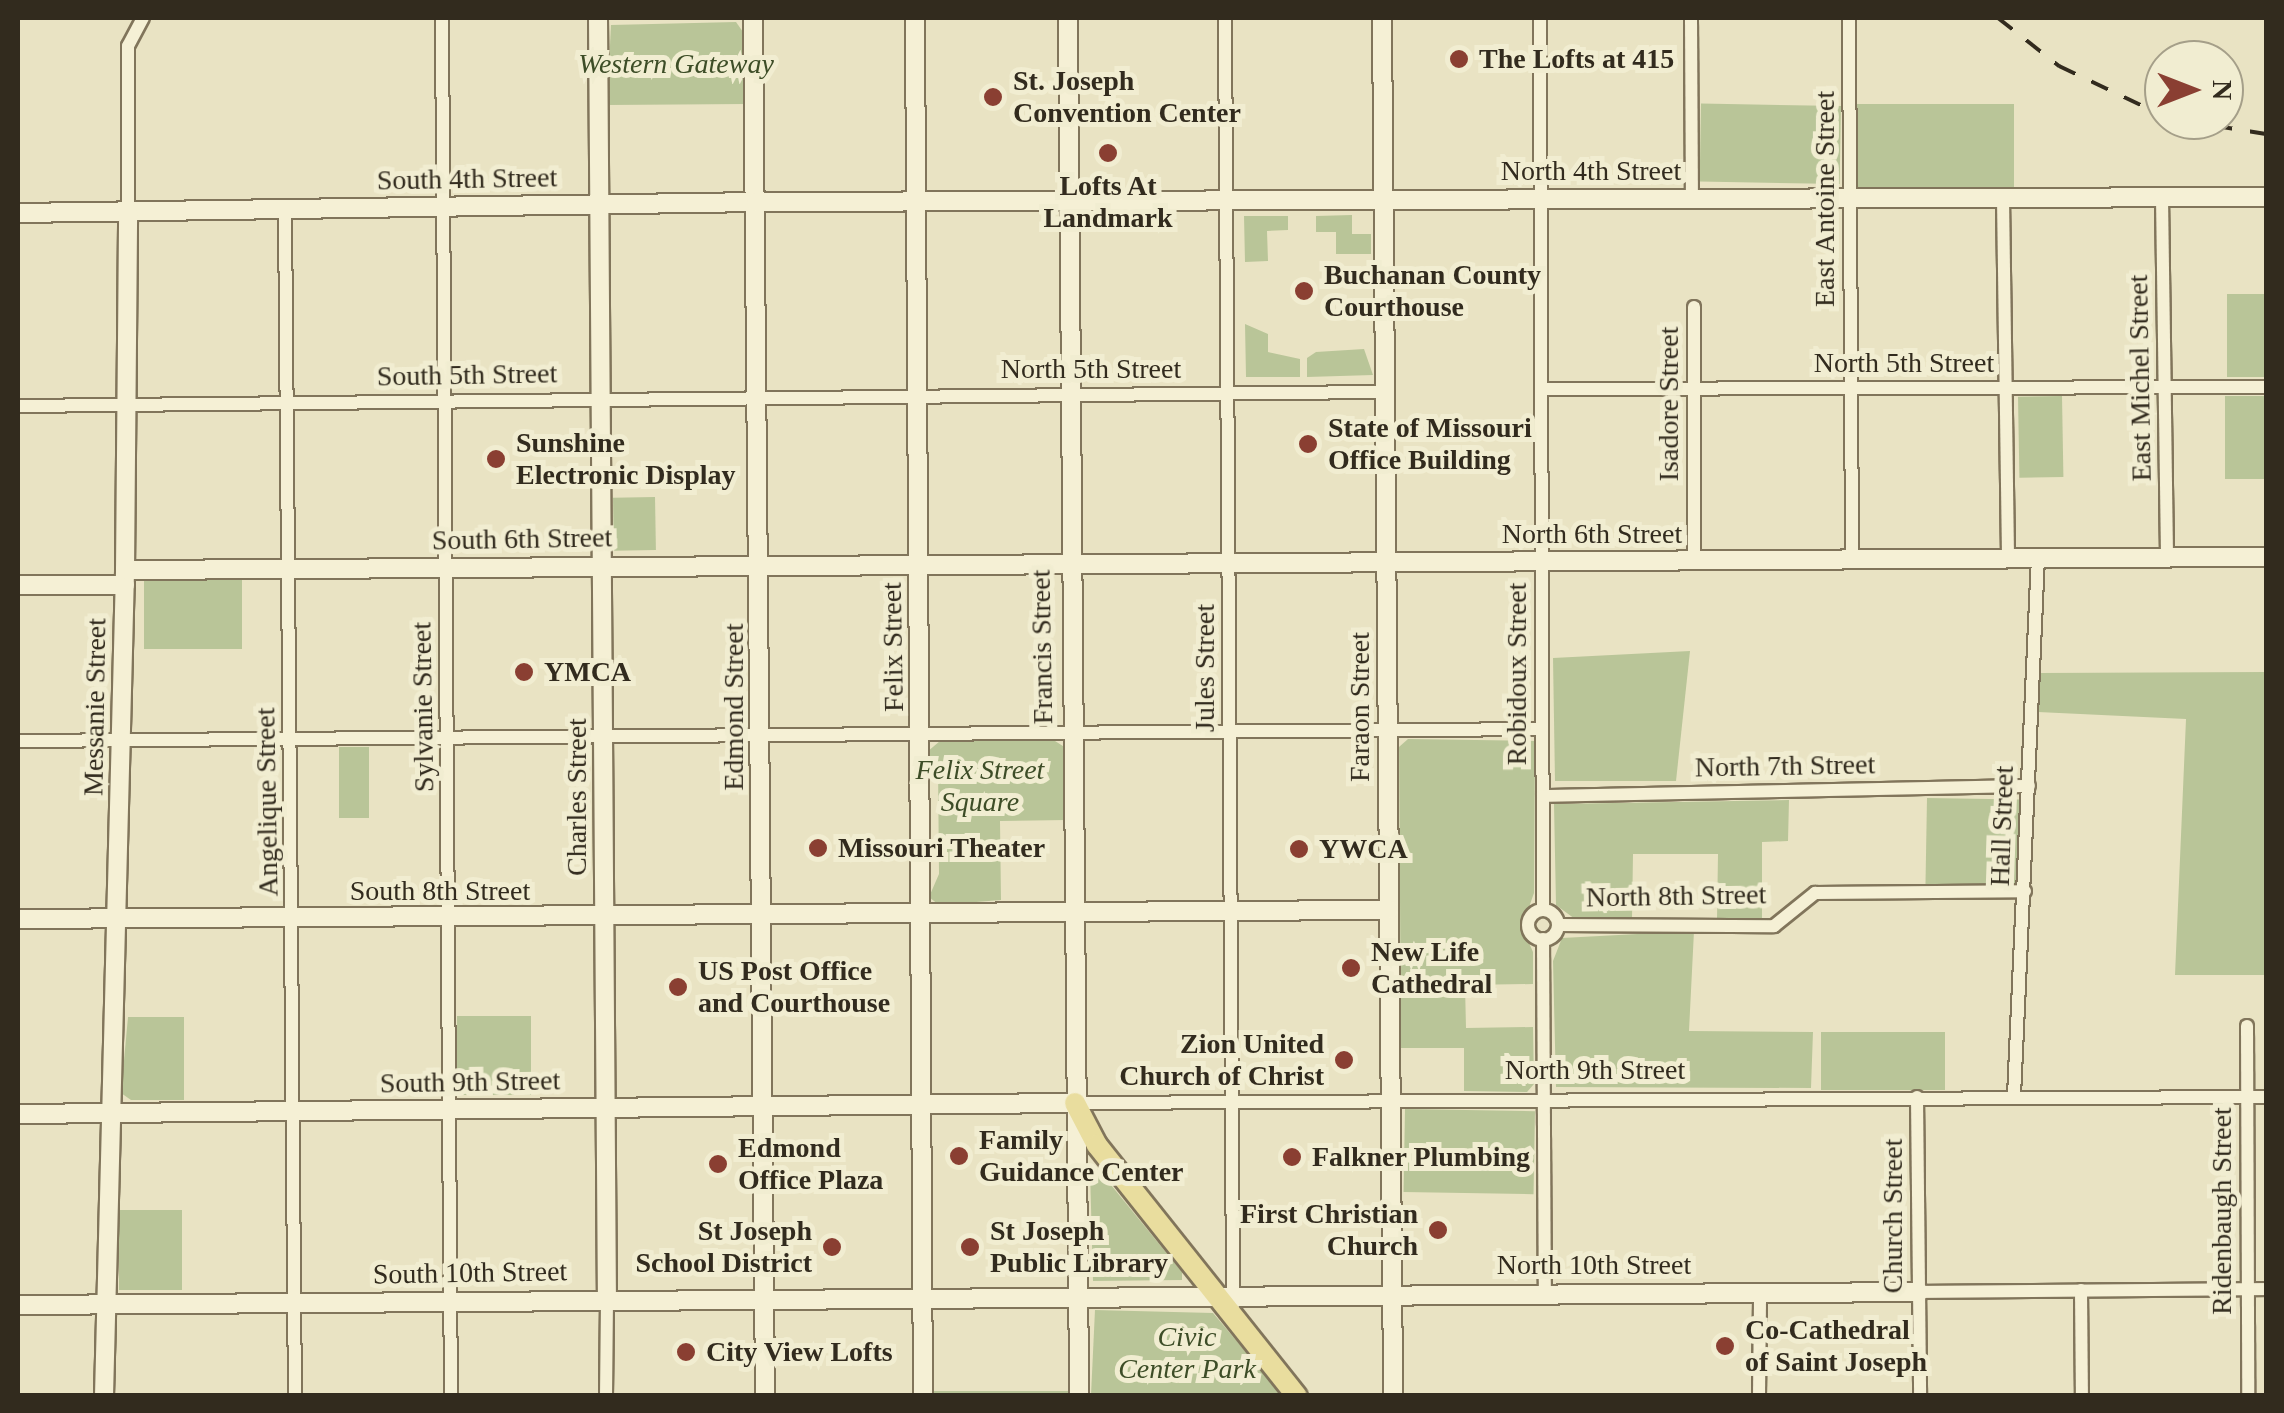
<!DOCTYPE html>
<style>
body{margin:0}
#map{position:relative;width:2284px;height:1413px;overflow:hidden;background:#e9e3c3;font-family:"Times New Roman",serif}
div>[style]{position:absolute}
[style*='--x']{left:calc(var(--x)*1px);top:calc(var(--y)*1px);width:calc(var(--w)*1px);rotate:calc(var(--a)*1deg)}
.green>*{inset:0;background:#b9c598;transform-origin:0 0}
.roads{filter:drop-shadow(2px 0 #81755b) drop-shadow(-2px 0 #81755b) drop-shadow(0 2px #81755b) drop-shadow(0 -2px #81755b)}
.street>*{height:12px;margin:-6px;padding:0 6px;transform-origin:6px;border-radius:6px;background:#f5f0d5}
.street>.ring{margin:-6px;padding:0;box-sizing:content-box;background:none;border:12px solid #f5f0d5;border-radius:50%}
.secondary>*{height:18px;margin:-9px;padding:0 9px;transform-origin:9px;border-radius:9px;background:#f5f0d5}
.primary>*{height:20px;margin:-10px;padding:0 10px;transform-origin:10px;border-radius:10px;background:#e9dd9e}
.rail>*{height:4px;margin-top:-2px;transform-origin:0;background:repeating-linear-gradient(90deg,#322b1e 0 18px,transparent 0 36px)}
.dots>*{width:28px;height:28px;translate:-50% -50%;box-sizing:border-box;border:5px solid #f1edd1;border-radius:50%}
span{translate:-50% -50%;white-space:nowrap;text-align:center;line-height:1.15;-webkit-text-stroke:10px #f1edd1;paint-order:stroke}
.poi-label{font-size:28px;color:#322b1e;font-weight:700}
.left{translate:0 -50%;text-align:left}
.right{translate:-100% -50%;text-align:right}
.park-label{font-size:28px;color:#3d4d27;font-style:italic}
.street-label{font-size:28px;color:#322b1e}
.frame{position:absolute;inset:0;border:20px solid #322b1e;pointer-events:none}
.north{position:absolute;left:2144px;top:40px;width:100px;height:100px;box-sizing:border-box;background:#f1edd1;border:2px solid #a59f89;border-radius:50%;rotate:90deg;font-size:28px;font-weight:700;line-height:40px;text-align:center;color:#322b1e}
.north::after{content:'';display:block;margin:auto;width:35px;height:45px;background:#8a3f32;clip-path:polygon(50% 0,100% 100%,50% 72%,0 100%)}
</style>
<div id="map">
<div class="green">
<i style="clip-path:polygon(736px 22px,743px 32px,746px 104px,607px 105px,611px 25px)"></i>
<i style="left:1857px;top:104px;width:157px;height:83px"></i>
<i style="left:1841px;top:106px;width:78px;height:140px;rotate:91deg"></i>
<i style="clip-path:polygon(1352px 215px,1352px 234px,1371px 234px,1371px 254px,1336px 254px,1336px 232px,1316px 232px,1316px 216px)"></i>
<i style="clip-path:polygon(1244px 216px,1288px 216px,1288px 230px,1267px 231px,1268px 261px,1245px 262px)"></i>
<i style="left:2227px;top:294px;width:39px;height:83px"></i>
<i style="clip-path:polygon(1245px 324px,1268px 334px,1268px 352px,1300px 359px,1300px 377px,1246px 377px)"></i>
<i style="clip-path:polygon(1364px 349px,1373px 375px,1307px 377px,1307px 358px,1316px 352px)"></i>
<i style="left:2062px;top:396px;width:81px;height:44px;rotate:89deg"></i>
<i style="left:2225px;top:396px;width:41px;height:83px"></i>
<i style="left:655px;top:497px;width:53px;height:42px;rotate:89deg"></i>
<i style="left:242px;top:579px;width:70px;height:98px;rotate:90deg"></i>
<i style="clip-path:polygon(1690px 651px,1676px 781px,1555px 781px,1553px 658px)"></i>
<i style="clip-path:polygon(2266px 672px,2266px 975px,2175px 975px,2186px 719px,2038px 712px,2039px 673px)"></i>
<i style="clip-path:polygon(1408px 739px,1535px 741px,1534px 893px,1522px 927px,1533px 952px,1533px 984px,1465px 985px,1466px 1028px,1533px 1027px,1534px 1084px,1527px 1092px,1464px 1091px,1464px 1048px,1401px 1048px,1399px 747px)"></i>
<i style="clip-path:polygon(940px 741px,1055px 741px,1066px 748px,1066px 820px,1000px 821px,1001px 900px,939px 905px,929px 897px,939px 874px,938px 767px,927px 752px)"></i>
<i style="left:339px;top:747px;width:30px;height:71px"></i>
<i style="left:1927px;top:798px;width:93px;height:86px;rotate:1deg"></i>
<i style="clip-path:polygon(1789px 800px,1788px 841px,1762px 842px,1762px 919px,1717px 919px,1718px 854px,1633px 854px,1632px 919px,1575px 919px,1556px 905px,1554px 804px)"></i>
<i style="clip-path:polygon(1694px 931px,1689px 1031px,1813px 1032px,1811px 1088px,1556px 1087px,1553px 961px,1562px 938px)"></i>
<i style="left:457px;top:1016px;width:74px;height:79px"></i>
<i style="clip-path:polygon(128px 1017px,184px 1017px,184px 1100px,131px 1100px,121px 1093px)"></i>
<i style="left:1821px;top:1032px;width:124px;height:58px"></i>
<i style="left:1405px;top:1109px;width:130px;height:83px;rotate:1deg"></i>
<i style="clip-path:polygon(1098px 1169px,1182px 1272px,1182px 1280px,1093px 1281px,1090px 1170px)"></i>
<i style="left:119px;top:1210px;width:63px;height:80px"></i>
<i style="clip-path:polygon(1095px 1310px,1213px 1313px,1282px 1395px,1091px 1395px)"></i>
<i style="clip-path:polygon(931px 1391px,1068px 1391px,1068px 1395px,931px 1396px)"></i>
</div>
<div class="roads">
<div class="street">
<i style="--x:442;--y:18;--w:1378;--a:89.63"></i>
<i style="--x:1225;--y:18;--w:1287;--a:89.64"></i>
<i style="--x:1540;--y:18;--w:892;--a:89.81"></i>
<i style="--x:1691;--y:18;--w:180;--a:89.7"></i>
<i style="--x:1849;--y:18;--w:542;--a:89.68"></i>
<i style="--x:2162;--y:197;--w:361;--a:89.2"></i>
<i style="--x:2003;--y:198;--w:361;--a:89.2"></i>
<i style="--x:285;--y:209;--w:1187;--a:89.52"></i>
<i style="--x:128;--y:212;--w:166;--a:-90"></i>
<i style="--x:128;--y:46;--w:32;--a:-62"></i>
<i style="--x:1541;--y:389;--w:725;--a:-0.16"></i>
<i style="--x:18;--y:406;--w:1368;--a:-0.59"></i>
<i style="--x:1694;--y:561;--w:254;--a:-90"></i>
<i style="--x:18;--y:741;--w:1524;--a:-0.45"></i>
<i style="--x:1543;--y:796;--w:486;--a:-1.2"></i>
<i class="ring" style="left:1528px;top:910px;width:18px;height:18px"></i>
<i style="--x:1558;--y:925;--w:216;--a:0.3"></i>
<i style="--x:1774;--y:926;--w:53;--a:-38.8"></i>
<i style="--x:1815;--y:893;--w:210;--a:-0.5"></i>
<i style="--x:1543;--y:939;--w:353;--a:89.7"></i>
<i style="--x:2247;--y:1026;--w:370;--a:89.8"></i>
<i style="--x:2014;--y:1096;--w:539;--a:-87.45"></i>
<i style="--x:1917;--y:1097;--w:299;--a:89.4"></i>
<i style="--x:1075;--y:1103;--w:1191;--a:-0.29"></i>
<i style="--x:2081;--y:1290;--w:106;--a:89.5"></i>
<i style="--x:1919;--y:1292;--w:347;--a:-0.5"></i>
<i style="--x:606;--y:1396;--w:97;--a:-89.4"></i>
<i style="--x:1759;--y:1396;--w:104;--a:-89.4"></i>
</div>
<div class="secondary">
<i style="--x:598;--y:18;--w:1281;--a:89.6"></i>
<i style="--x:753;--y:18;--w:1378;--a:89.5"></i>
<i style="--x:915;--y:18;--w:1378;--a:89.67"></i>
<i style="--x:1068;--y:18;--w:1378;--a:89.54"></i>
<i style="--x:1382;--y:18;--w:1378;--a:89.54"></i>
<i style="--x:18;--y:213;--w:738;--a:-0.85"></i>
<i style="--x:756;--y:202;--w:1510;--a:-0.19"></i>
<i style="--x:125;--y:570;--w:2141;--a:-0.35"></i>
<i style="--x:18;--y:585;--w:107;--a:0"></i>
<i style="--x:18;--y:919;--w:1371;--a:-0.38"></i>
<i style="--x:18;--y:1114;--w:1057;--a:-0.6"></i>
<i style="--x:18;--y:1305;--w:1901;--a:-0.39"></i>
<i style="--x:104;--y:1396;--w:826;--a:-88.54"></i>
<i style="--x:125;--y:570;--w:358;--a:-89.5"></i>
</div>
<div class="primary">
<i style="--x:1075;--y:1103;--w:47;--a:62.4"></i>
<i style="--x:1097;--y:1145;--w:321;--a:51.5"></i>
</div>
</div>
<div class="rail">
<i style="--x:1998;--y:18;--w:78;--a:38.2"></i>
<i style="--x:2059;--y:66;--w:116;--a:25.5"></i>
<i style="--x:2179;--y:120;--w:88;--a:9.1"></i>
</div>
<div class="dots">
<i style="left:1459px;top:59px;background:#8a3f32"></i>
<i style="left:993px;top:97px;background:#8a3f32"></i>
<i style="left:1108px;top:153px;background:#8a3f32"></i>
<i style="left:1304px;top:291px;background:#8a3f32"></i>
<i style="left:1308px;top:444px;background:#8a3f32"></i>
<i style="left:496px;top:459px;background:#8a3f32"></i>
<i style="left:524px;top:672px;background:#8a3f32"></i>
<i style="left:818px;top:848px;background:#8a3f32"></i>
<i style="left:1299px;top:849px;background:#8a3f32"></i>
<i style="left:1351px;top:968px;background:#8a3f32"></i>
<i style="left:678px;top:987px;background:#8a3f32"></i>
<i style="left:1344px;top:1060px;background:#8a3f32"></i>
<i style="left:959px;top:1156px;background:#8a3f32"></i>
<i style="left:1292px;top:1157px;background:#8a3f32"></i>
<i style="left:718px;top:1164px;background:#8a3f32"></i>
<i style="left:1438px;top:1230px;background:#8a3f32"></i>
<i style="left:832px;top:1247px;background:#8a3f32"></i>
<i style="left:970px;top:1247px;background:#8a3f32"></i>
<i style="left:1725px;top:1346px;background:#8a3f32"></i>
<i style="left:686px;top:1352px;background:#8a3f32"></i>
</div>
<div class="poi-label">
<span class="left" style="left:1479px;top:59px">The Lofts at 415</span>
<span class="left" style="left:1013px;top:97px">St. Joseph<br>Convention Center</span>
<span style="left:1108px;top:202px">Lofts At<br>Landmark</span>
<span class="left" style="left:1324px;top:291px">Buchanan County<br>Courthouse</span>
<span class="left" style="left:1328px;top:444px">State of Missouri<br>Office Building</span>
<span class="left" style="left:516px;top:459px">Sunshine<br>Electronic Display</span>
<span class="left" style="left:544px;top:672px">YMCA</span>
<span class="left" style="left:838px;top:848px">Missouri Theater</span>
<span class="left" style="left:1319px;top:849px">YWCA</span>
<span class="left" style="left:1371px;top:968px">New Life<br>Cathedral</span>
<span class="left" style="left:698px;top:987px">US Post Office<br>and Courthouse</span>
<span class="right" style="left:1324px;top:1060px">Zion United<br>Church of Christ</span>
<span class="left" style="left:979px;top:1156px">Family<br>Guidance Center</span>
<span class="left" style="left:738px;top:1164px">Edmond<br>Office Plaza</span>
<span class="left" style="left:1312px;top:1157px">Falkner Plumbing</span>
<span class="right" style="left:1418px;top:1230px">First Christian<br>Church</span>
<span class="right" style="left:812px;top:1247px">St Joseph<br>School District</span>
<span class="left" style="left:990px;top:1247px">St Joseph<br>Public Library</span>
<span class="left" style="left:1745px;top:1346px">Co-Cathedral<br>of Saint Joseph</span>
<span class="left" style="left:706px;top:1352px">City View Lofts</span>
</div>
<div class="park-label">
<span style="left:676px;top:64px">Western Gateway</span>
<span style="left:980px;top:786px">Felix Street<br>Square</span>
<span style="left:1187px;top:1353px">Civic<br>Center Park</span>
</div>
<div class="street-label">
<span style="left:1591px;top:171px">North 4th Street</span>
<span style="left:467px;top:179px;rotate:-1deg">South 4th Street</span>
<span style="left:1825px;top:199px;rotate:-90deg">East Antoine Street</span>
<span style="left:1904px;top:363px">North 5th Street</span>
<span style="left:1091px;top:369px">North 5th Street</span>
<span style="left:467px;top:375px;rotate:-1deg">South 5th Street</span>
<span style="left:2140px;top:378px;rotate:-91deg">East Michel Street</span>
<span style="left:1669px;top:404px;rotate:-90deg">Isadore Street</span>
<span style="left:1592px;top:534px">North 6th Street</span>
<span style="left:522px;top:539px;rotate:-1deg">South 6th Street</span>
<span style="left:893px;top:647px;rotate:-91deg">Felix Street</span>
<span style="left:1042px;top:647px;rotate:-91deg">Francis Street</span>
<span style="left:1205px;top:668px;rotate:-90deg">Jules Street</span>
<span style="left:1517px;top:674px;rotate:-90deg">Robidoux Street</span>
<span style="left:95px;top:707px;rotate:-89deg">Messanie Street</span>
<span style="left:423px;top:707px;rotate:-91deg">Sylvanie Street</span>
<span style="left:734px;top:707px;rotate:-90deg">Edmond Street</span>
<span style="left:1360px;top:707px;rotate:-90deg">Faraon Street</span>
<span style="left:1785px;top:766px;rotate:-1deg">North 7th Street</span>
<span style="left:577px;top:797px;rotate:-90deg">Charles Street</span>
<span style="left:267px;top:802px;rotate:-91deg">Angelique Street</span>
<span style="left:2002px;top:826px;rotate:-88deg">Hall Street</span>
<span style="left:440px;top:891px">South 8th Street</span>
<span style="left:1676px;top:896px;rotate:-1deg">North 8th Street</span>
<span style="left:1595px;top:1070px">North 9th Street</span>
<span style="left:470px;top:1082px;rotate:-1deg">South 9th Street</span>
<span style="left:2222px;top:1211px;rotate:-90deg">Ridenbaugh Street</span>
<span style="left:1893px;top:1216px;rotate:-90deg">Church Street</span>
<span style="left:1594px;top:1265px">North 10th Street</span>
<span style="left:470px;top:1273px;rotate:-1deg">South 10th Street</span>
</div>
<div class="frame"></div>
<div class="north">N</div>
</div>
